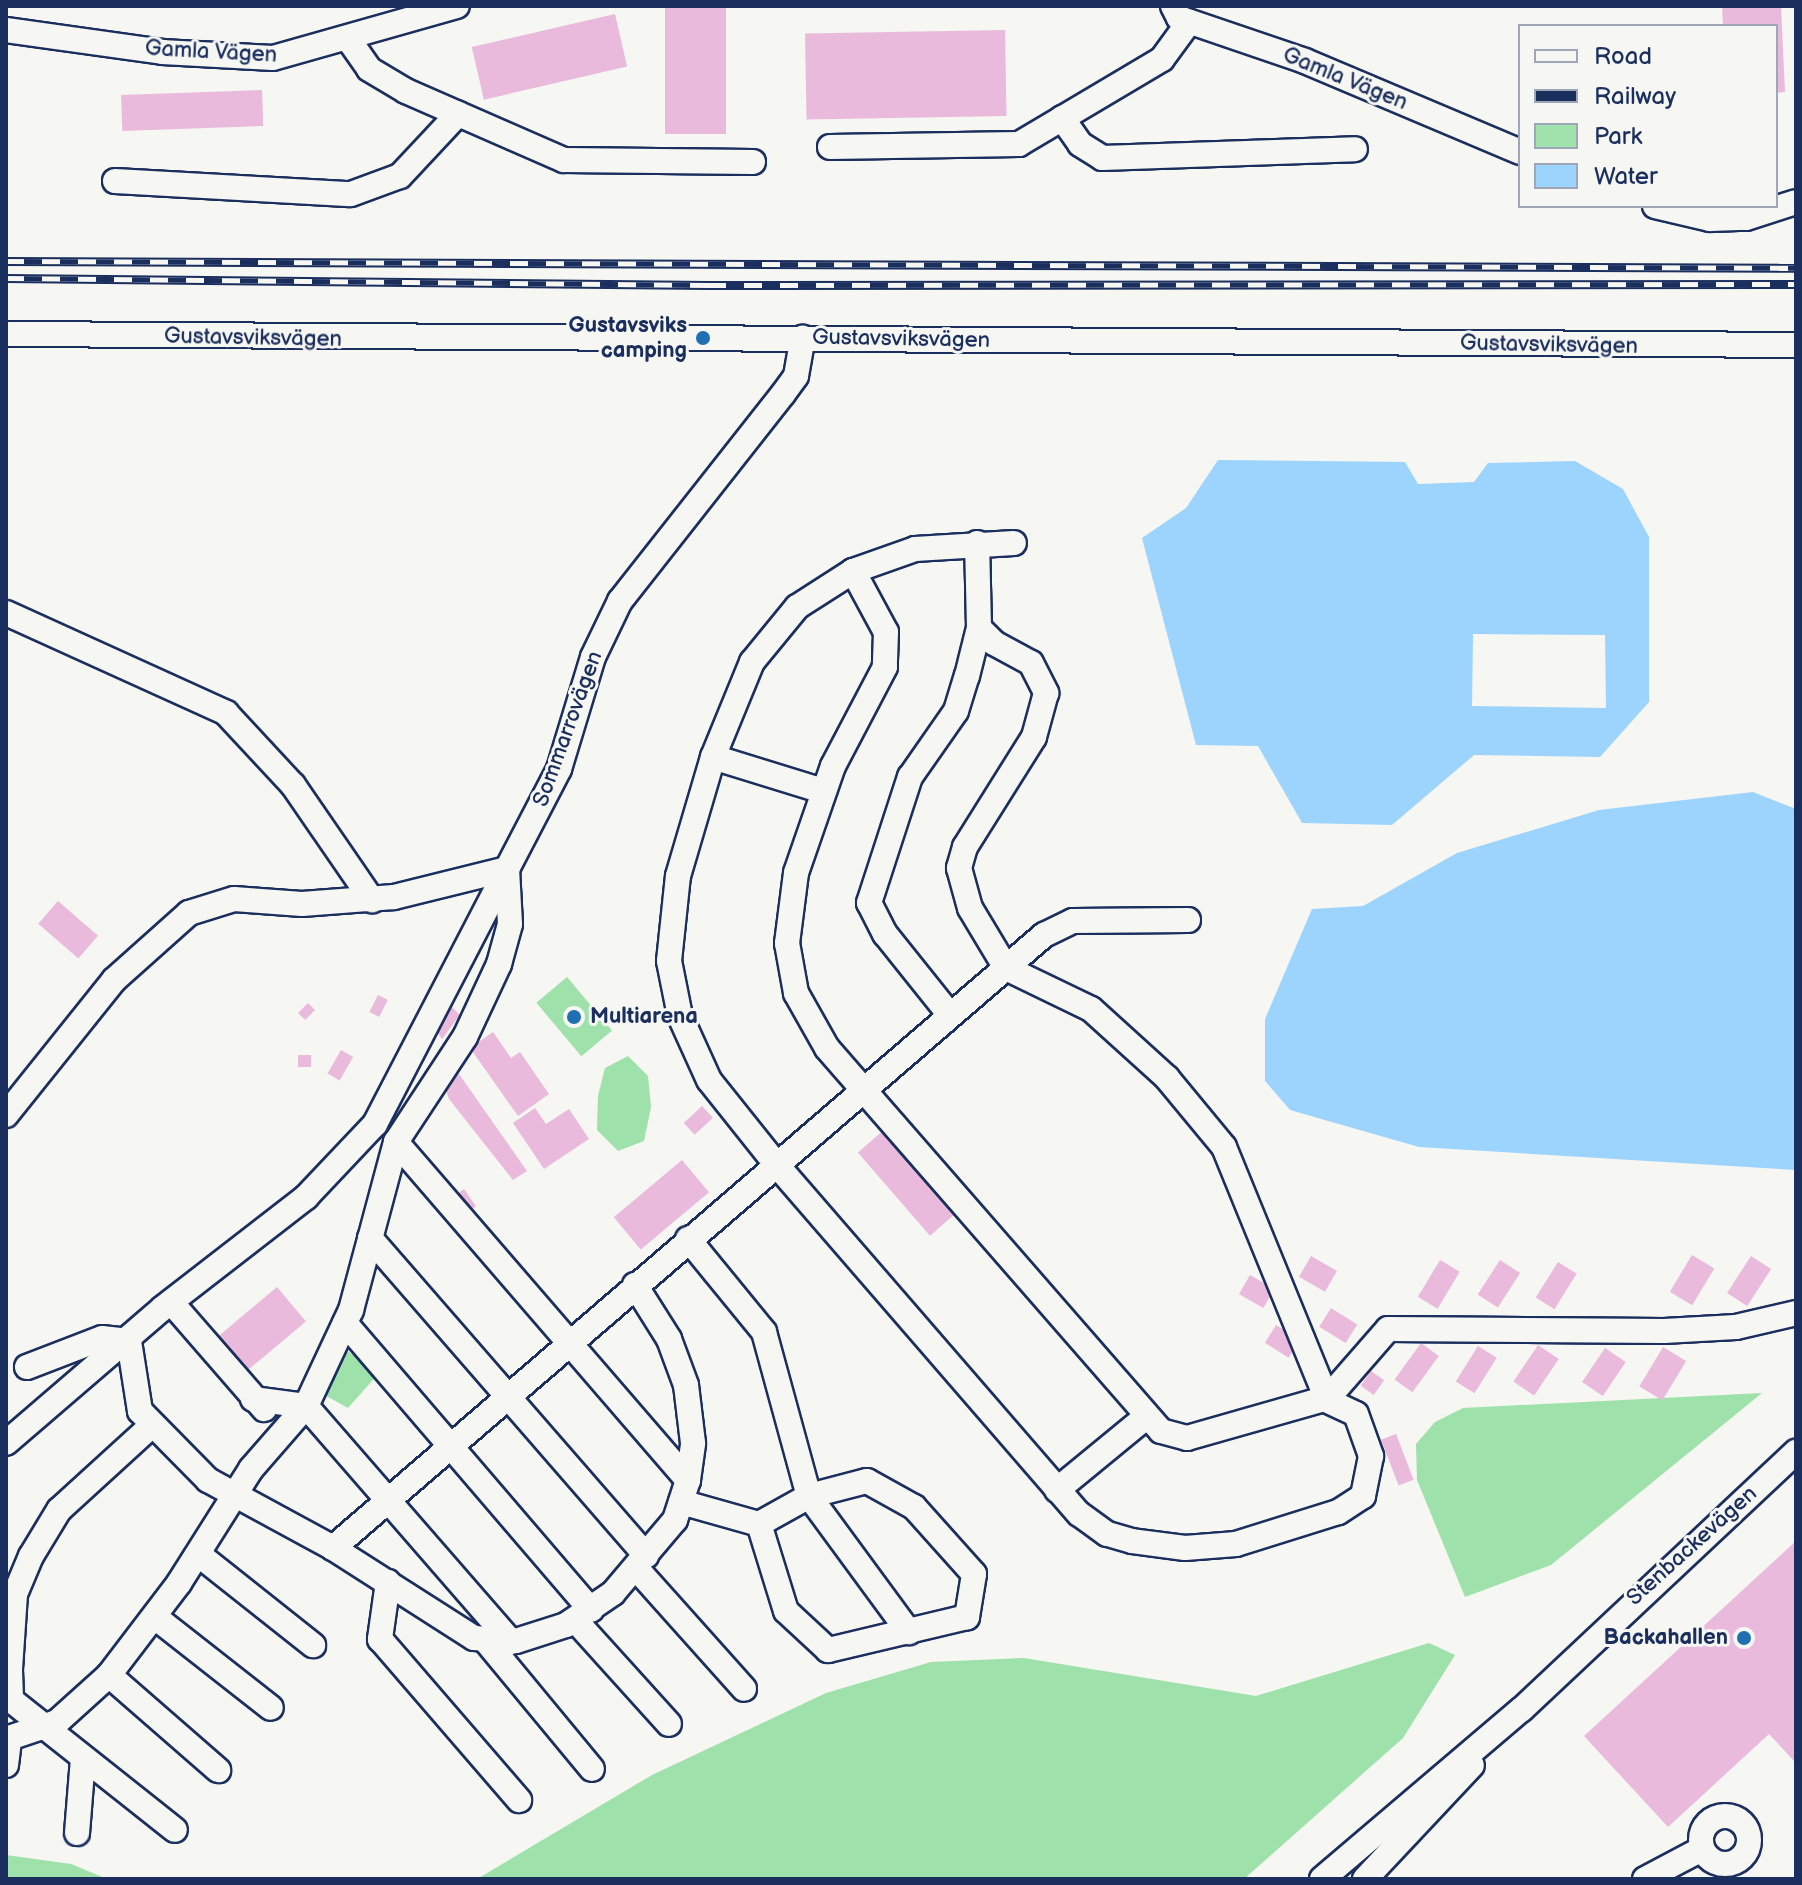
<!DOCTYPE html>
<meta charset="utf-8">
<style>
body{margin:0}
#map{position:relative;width:1802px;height:1885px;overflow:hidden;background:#f6f6f2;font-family:"Balsamiq Sans",sans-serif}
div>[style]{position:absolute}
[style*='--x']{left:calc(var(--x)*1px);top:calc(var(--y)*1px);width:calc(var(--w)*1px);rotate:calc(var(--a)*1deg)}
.green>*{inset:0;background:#9fe1ab;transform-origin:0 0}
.water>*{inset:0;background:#9dd4fd}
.building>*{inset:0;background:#e9badc;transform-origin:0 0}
.roads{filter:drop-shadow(2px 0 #1b2f5e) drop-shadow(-2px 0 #1b2f5e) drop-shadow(0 2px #1b2f5e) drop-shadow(0 -2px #1b2f5e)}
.minor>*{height:24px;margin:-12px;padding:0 12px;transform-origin:12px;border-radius:12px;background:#f6f6f2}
.minor>.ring{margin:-12px;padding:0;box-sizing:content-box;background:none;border:24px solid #f6f6f2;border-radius:50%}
.rail>*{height:9px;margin-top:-4.5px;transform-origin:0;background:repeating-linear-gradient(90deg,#f6f6f2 0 18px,#1b2f5e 0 36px);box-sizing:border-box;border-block:2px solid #1b2f5e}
.dots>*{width:22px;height:22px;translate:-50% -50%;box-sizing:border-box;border:4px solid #f6f6f2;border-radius:50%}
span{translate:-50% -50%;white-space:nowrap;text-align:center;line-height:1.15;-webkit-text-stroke:6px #f6f6f2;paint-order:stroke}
.street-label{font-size:22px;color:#1b2f5e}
.poi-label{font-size:22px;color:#1b2f5e;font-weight:700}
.right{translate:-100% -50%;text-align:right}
.left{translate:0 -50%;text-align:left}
.frame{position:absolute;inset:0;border:8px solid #1b2f5e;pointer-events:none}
.legend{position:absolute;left:1518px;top:24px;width:260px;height:184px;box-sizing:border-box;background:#f6f6f2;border:2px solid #9ea6b7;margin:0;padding:10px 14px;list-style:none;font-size:24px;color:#1b2f5e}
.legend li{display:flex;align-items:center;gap:16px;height:40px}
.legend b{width:40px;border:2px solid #9ea6b7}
</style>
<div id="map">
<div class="green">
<i style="left:567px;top:977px;width:70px;height:40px;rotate:50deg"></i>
<i style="clip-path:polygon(628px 1056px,648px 1076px,651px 1107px,644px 1141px,618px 1151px,597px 1130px,598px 1096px,605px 1068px)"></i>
<i style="clip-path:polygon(343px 1348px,379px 1373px,348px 1408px,321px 1393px)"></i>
<i style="clip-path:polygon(1762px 1393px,1551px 1565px,1465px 1597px,1417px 1480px,1416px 1444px,1435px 1422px,1463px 1408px)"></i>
<i style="clip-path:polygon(1429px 1643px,1455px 1655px,1403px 1738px,1244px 1879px,477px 1879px,652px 1775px,826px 1693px,931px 1662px,1024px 1658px,1256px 1696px)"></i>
<i style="clip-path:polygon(6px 1855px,71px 1864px,107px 1879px,6px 1879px)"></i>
</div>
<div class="water">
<i style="clip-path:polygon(evenodd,1218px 460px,1405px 462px,1418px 484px,1474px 482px,1488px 463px,1575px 461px,1623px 489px,1649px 537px,1649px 702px,1600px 757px,1474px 755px,1392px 825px,1302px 823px,1258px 746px,1196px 745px,1142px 538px,1186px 508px,1218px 460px,1473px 634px,1605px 635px,1606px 708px,1472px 706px,1473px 634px)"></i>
<i style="clip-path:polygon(1753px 792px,1796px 809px,1796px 1170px,1419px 1147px,1290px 1110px,1265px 1081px,1265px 1019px,1312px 909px,1363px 906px,1457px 853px,1599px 810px)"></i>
</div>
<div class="building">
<i style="left:665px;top:6px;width:61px;height:128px"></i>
<i style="clip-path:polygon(1722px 6px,1781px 6px,1785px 92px,1776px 93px,1776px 26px,1723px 26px)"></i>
<i style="left:615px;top:14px;width:54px;height:147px;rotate:77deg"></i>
<i style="left:1005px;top:30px;width:86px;height:200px;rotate:89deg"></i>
<i style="left:262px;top:90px;width:36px;height:141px;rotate:88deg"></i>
<i style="left:58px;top:901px;width:53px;height:30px;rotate:41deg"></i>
<i style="left:378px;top:995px;width:11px;height:19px;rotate:27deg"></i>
<i style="left:308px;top:1003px;width:10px;height:14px;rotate:45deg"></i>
<i style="clip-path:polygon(450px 1005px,460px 1015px,442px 1039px,434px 1027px)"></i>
<i style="clip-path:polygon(493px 1032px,511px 1058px,520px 1052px,549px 1094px,518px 1116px,470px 1048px)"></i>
<i style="left:341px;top:1050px;width:14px;height:27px;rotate:30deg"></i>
<i style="left:298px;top:1055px;width:13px;height:12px"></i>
<i style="clip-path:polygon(459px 1074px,527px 1171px,513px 1180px,449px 1099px,444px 1085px)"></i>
<i style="left:702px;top:1106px;width:16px;height:25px;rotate:47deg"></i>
<i style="clip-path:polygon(535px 1108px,546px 1124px,569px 1109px,589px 1139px,544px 1169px,513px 1123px)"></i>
<i style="left:885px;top:1129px;width:110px;height:36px;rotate:49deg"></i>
<i style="left:682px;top:1160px;width:42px;height:89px;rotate:50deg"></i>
<i style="left:464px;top:1189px;width:21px;height:10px;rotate:55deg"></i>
<i style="left:1692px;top:1255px;width:26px;height:43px;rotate:31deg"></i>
<i style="left:1311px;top:1256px;width:30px;height:24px;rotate:30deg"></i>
<i style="left:1751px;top:1256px;width:24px;height:44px;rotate:33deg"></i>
<i style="left:1440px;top:1260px;width:23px;height:43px;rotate:31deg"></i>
<i style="left:1500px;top:1260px;width:24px;height:41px;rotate:33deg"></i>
<i style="left:1558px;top:1262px;width:22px;height:42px;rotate:32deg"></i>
<i style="left:1250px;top:1275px;width:28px;height:22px;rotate:30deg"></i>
<i style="left:277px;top:1287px;width:45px;height:85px;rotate:50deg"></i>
<i style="left:1331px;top:1308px;width:31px;height:22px;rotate:32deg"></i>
<i style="left:1276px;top:1325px;width:28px;height:21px;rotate:32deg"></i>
<i style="left:1421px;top:1343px;width:22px;height:45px;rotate:36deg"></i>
<i style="left:1538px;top:1345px;width:25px;height:44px;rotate:34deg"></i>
<i style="left:1478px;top:1346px;width:22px;height:42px;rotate:32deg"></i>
<i style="left:1663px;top:1347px;width:27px;height:46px;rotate:31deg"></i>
<i style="left:1605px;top:1348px;width:25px;height:41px;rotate:34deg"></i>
<i style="left:1371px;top:1371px;width:16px;height:18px;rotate:35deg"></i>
<i style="left:1396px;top:1434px;width:49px;height:16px;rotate:69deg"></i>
<i style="clip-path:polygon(1796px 1541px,1796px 1763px,1769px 1734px,1668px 1827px,1584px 1736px)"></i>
</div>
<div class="roads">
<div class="minor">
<i style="--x:1173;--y:6;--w:13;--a:63"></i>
<i style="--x:1179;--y:18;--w:133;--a:18.8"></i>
<i style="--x:1305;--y:61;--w:233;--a:22.9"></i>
<i style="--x:6;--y:30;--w:158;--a:8"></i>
<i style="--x:162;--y:52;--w:111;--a:3.1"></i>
<i style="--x:273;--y:58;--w:191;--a:-15.8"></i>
<i style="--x:349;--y:40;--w:35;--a:55"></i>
<i style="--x:369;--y:69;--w:43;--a:30.7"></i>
<i style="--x:406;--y:91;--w:172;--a:23.6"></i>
<i style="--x:564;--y:160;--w:189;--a:0.6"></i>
<i style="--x:1062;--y:118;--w:32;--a:55"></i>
<i style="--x:1080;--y:144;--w:26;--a:32"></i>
<i style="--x:1102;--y:158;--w:253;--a:-2"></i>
<i style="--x:830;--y:147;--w:189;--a:-0.9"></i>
<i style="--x:1019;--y:144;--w:166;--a:-30.7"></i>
<i style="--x:1162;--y:59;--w:46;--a:-53.9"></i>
<i style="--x:115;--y:181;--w:236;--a:3.2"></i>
<i style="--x:351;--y:194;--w:52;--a:-20.2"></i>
<i style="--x:400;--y:176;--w:85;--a:-46.9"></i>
<i style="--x:1655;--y:206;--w:57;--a:13.3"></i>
<i style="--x:1710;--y:219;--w:36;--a:-2"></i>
<i style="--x:1746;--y:218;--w:52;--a:-17.7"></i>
<i style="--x:6;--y:334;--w:1790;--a:0.35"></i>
<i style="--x:853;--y:571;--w:69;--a:61.6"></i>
<i style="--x:886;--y:632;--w:35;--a:92"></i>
<i style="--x:885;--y:667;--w:112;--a:117.7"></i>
<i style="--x:833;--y:766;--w:113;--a:109.1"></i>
<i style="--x:796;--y:873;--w:71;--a:97.3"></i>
<i style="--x:787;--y:943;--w:51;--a:79.8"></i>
<i style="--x:796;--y:993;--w:63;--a:60.6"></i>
<i style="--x:827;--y:1048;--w:508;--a:48.91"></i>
<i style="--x:1161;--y:1431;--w:27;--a:15"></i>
<i style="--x:1187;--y:1438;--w:142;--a:-15.9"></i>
<i style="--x:1324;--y:1399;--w:35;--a:25"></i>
<i style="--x:1356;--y:1414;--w:45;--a:70.3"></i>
<i style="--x:1371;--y:1456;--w:41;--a:101.3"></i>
<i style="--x:1363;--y:1496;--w:30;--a:147"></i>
<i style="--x:1338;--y:1512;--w:107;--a:162.6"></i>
<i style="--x:1236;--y:1544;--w:51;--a:175.5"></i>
<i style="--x:1185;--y:1548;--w:53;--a:-172.5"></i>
<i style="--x:1132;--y:1541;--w:26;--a:-164"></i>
<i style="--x:1107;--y:1534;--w:34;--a:-144"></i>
<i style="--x:1079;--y:1514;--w:463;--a:-130.9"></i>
<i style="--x:776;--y:1164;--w:107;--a:-128.6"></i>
<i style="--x:709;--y:1080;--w:70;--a:-114.4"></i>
<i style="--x:680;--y:1016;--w:56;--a:-101.3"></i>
<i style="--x:669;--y:961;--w:85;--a:-84"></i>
<i style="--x:678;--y:876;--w:124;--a:-73.6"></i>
<i style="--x:713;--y:757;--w:103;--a:-67.7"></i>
<i style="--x:752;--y:662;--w:71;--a:-50.7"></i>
<i style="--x:797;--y:607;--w:67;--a:-32.7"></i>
<i style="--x:853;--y:571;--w:66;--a:-19.5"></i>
<i style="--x:915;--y:549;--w:99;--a:-3.5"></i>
<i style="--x:6;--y:613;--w:242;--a:24.4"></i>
<i style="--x:226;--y:713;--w:98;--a:47.1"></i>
<i style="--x:293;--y:785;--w:140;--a:55.5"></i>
<i style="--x:979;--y:628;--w:21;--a:45"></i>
<i style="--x:994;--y:643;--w:42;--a:28.4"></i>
<i style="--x:1031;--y:663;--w:34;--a:63"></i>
<i style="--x:1046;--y:693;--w:46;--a:105.3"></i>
<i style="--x:1034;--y:737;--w:130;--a:122.1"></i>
<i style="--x:965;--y:847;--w:22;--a:106"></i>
<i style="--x:959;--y:868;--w:41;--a:74.6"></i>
<i style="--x:970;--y:908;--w:70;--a:59"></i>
<i style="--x:1006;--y:968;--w:94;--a:25.8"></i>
<i style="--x:1091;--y:1009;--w:103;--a:42.2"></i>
<i style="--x:1167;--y:1078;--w:89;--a:50.4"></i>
<i style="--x:1224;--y:1147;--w:272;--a:67.8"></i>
<i style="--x:1327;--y:1399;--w:93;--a:-48.9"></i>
<i style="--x:1388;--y:1329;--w:276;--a:0.4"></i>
<i style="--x:1664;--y:1331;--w:72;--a:-3.2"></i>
<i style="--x:1736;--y:1327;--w:62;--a:-13.1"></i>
<i style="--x:713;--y:757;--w:115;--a:17.2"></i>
<i style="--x:950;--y:1015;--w:104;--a:-128.7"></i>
<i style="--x:885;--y:934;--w:35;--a:-117"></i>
<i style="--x:869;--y:903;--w:133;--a:-72"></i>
<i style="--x:910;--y:777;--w:80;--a:-55.1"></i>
<i style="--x:956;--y:711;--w:37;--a:-73"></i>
<i style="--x:967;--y:676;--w:49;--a:-76"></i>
<i style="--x:979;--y:628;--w:85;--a:-91.3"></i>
<i style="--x:6;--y:1115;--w:173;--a:-51.3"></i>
<i style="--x:114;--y:980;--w:101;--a:-41.8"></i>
<i style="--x:189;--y:913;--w:47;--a:-17.3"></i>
<i style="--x:234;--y:899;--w:68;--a:4.2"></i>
<i style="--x:302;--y:904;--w:92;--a:-4.4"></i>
<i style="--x:394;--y:897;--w:116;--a:-13.9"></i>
<i style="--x:507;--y:869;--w:113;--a:-62.5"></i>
<i style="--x:559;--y:769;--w:117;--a:-73.1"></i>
<i style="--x:593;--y:657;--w:62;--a:-64.3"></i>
<i style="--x:620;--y:601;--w:263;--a:-51.8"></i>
<i style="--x:783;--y:394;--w:22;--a:-54"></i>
<i style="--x:796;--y:376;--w:39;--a:-80"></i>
<i style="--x:396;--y:1142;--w:447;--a:49.2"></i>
<i style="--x:370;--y:1238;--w:421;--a:49"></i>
<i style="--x:688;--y:1239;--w:120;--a:50.7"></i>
<i style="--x:764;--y:1332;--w:170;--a:74.7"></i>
<i style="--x:809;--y:1496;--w:169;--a:53.7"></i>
<i style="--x:171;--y:1302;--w:142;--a:49"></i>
<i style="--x:345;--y:1323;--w:378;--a:49.4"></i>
<i style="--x:129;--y:1341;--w:71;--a:81.1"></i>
<i style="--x:140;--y:1411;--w:97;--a:45.4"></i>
<i style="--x:208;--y:1480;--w:142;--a:28.5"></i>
<i style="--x:333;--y:1548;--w:167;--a:32.6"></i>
<i style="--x:474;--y:1638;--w:42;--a:4.1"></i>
<i style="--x:516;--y:1641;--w:52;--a:-17.7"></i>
<i style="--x:566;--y:1625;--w:57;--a:-34.2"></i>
<i style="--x:613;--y:1593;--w:96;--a:-49.7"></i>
<i style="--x:675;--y:1520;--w:42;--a:-72"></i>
<i style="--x:688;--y:1480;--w:37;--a:-82"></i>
<i style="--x:693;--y:1443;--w:58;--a:-96.9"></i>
<i style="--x:686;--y:1385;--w:49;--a:-110.3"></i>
<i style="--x:669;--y:1339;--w:64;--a:-122.2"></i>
<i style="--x:27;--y:1367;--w:80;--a:-21.1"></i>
<i style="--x:102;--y:1338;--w:27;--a:6"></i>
<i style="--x:253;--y:1399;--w:53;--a:7.5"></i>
<i style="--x:306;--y:1406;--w:313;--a:49"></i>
<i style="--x:150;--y:1427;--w:123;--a:137.6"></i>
<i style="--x:59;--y:1510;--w:54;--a:121.3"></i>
<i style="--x:31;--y:1556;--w:41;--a:112.8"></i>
<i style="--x:15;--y:1594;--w:76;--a:93.8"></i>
<i style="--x:10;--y:1670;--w:30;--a:88"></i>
<i style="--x:11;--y:1700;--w:209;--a:38.4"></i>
<i style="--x:6;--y:1443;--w:207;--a:-40.7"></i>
<i style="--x:163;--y:1308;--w:181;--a:-37.8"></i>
<i style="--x:306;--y:1197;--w:100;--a:-46.6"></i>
<i style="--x:375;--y:1124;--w:287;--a:-62.6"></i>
<i style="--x:1057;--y:1490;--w:115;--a:-39.4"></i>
<i style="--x:681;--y:1502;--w:81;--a:15.8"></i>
<i style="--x:759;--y:1524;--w:57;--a:-29.2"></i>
<i style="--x:809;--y:1496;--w:60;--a:-14.5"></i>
<i style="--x:867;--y:1481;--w:54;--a:29"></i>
<i style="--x:914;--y:1507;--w:90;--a:48.2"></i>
<i style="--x:974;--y:1574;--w:44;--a:99.2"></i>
<i style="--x:967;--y:1617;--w:143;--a:166.6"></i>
<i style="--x:828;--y:1650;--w:57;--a:-137.1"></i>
<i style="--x:786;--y:1611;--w:91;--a:-107.2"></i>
<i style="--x:333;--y:1548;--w:939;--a:-40.77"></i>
<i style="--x:1044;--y:935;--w:32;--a:-26"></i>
<i style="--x:1073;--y:921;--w:115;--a:-0.5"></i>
<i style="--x:198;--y:1554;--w:147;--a:38.4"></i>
<i style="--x:636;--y:1568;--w:162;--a:48.2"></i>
<i style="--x:388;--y:1582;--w:58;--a:98"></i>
<i style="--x:380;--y:1639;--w:213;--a:49.2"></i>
<i style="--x:155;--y:1617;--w:147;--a:38.1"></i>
<i style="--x:575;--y:1620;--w:140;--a:47.9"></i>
<i style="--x:486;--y:1641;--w:166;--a:50.4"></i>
<i style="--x:109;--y:1675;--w:145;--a:41.1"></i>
<i style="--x:6;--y:1739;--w:54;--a:-18.4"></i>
<i style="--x:57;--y:1722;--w:70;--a:-42.1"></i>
<i style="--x:109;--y:1675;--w:116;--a:-52.7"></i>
<i style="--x:179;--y:1583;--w:135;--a:-57.7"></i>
<i style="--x:251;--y:1469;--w:84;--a:-48.9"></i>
<i style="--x:306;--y:1406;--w:106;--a:-64.9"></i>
<i style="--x:351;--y:1310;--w:174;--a:-75"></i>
<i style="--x:396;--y:1142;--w:126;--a:-56.7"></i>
<i style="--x:465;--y:1037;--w:81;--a:-65"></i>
<i style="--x:499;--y:964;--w:41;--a:-74.6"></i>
<i style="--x:510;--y:924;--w:55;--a:-93.1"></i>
<i style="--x:6;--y:1765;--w:26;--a:-83"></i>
<i class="ring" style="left:1701px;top:1816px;width:24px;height:24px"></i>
<i style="--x:77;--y:1833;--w:74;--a:-85.4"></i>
<i style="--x:1322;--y:1879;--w:262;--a:-40.4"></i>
<i style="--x:1522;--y:1709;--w:376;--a:-43.2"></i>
<i style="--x:1365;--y:1879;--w:156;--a:-46.8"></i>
<i style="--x:1645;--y:1879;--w:64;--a:-27.8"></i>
</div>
</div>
<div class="rail">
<i style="--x:6;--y:261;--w:1790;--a:0.22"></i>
<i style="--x:6;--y:278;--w:702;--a:0.57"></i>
<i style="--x:708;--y:285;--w:1088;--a:-0.05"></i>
</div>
<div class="dots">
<i style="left:703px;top:338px;background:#1f6fb2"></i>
<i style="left:574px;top:1017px;background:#1f6fb2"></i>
<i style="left:1744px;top:1638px;background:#1f6fb2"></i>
</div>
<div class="street-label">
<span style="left:211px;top:52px;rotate:3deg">Gamla Vägen</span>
<span style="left:1345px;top:79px;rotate:22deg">Gamla Vägen</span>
<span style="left:253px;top:338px;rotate:1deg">Gustavsviksvägen</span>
<span style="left:901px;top:339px;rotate:1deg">Gustavsviksvägen</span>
<span style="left:1549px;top:345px;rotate:1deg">Gustavsviksvägen</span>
<span style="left:568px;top:729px;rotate:-70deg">Sommarrovägen</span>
<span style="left:1692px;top:1546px;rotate:-42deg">Stenbackevägen</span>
</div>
<div class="poi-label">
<span class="right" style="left:687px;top:338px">Gustavsviks<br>camping</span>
<span class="left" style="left:590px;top:1017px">Multiarena</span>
<span class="right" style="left:1728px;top:1638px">Backahallen</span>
</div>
<div class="frame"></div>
<ul class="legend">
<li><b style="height:10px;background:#f6f6f2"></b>Road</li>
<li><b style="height:10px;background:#1b2f5e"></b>Railway</li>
<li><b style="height:22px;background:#9fe1ab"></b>Park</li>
<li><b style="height:22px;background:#9dd4fd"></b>Water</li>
</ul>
</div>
